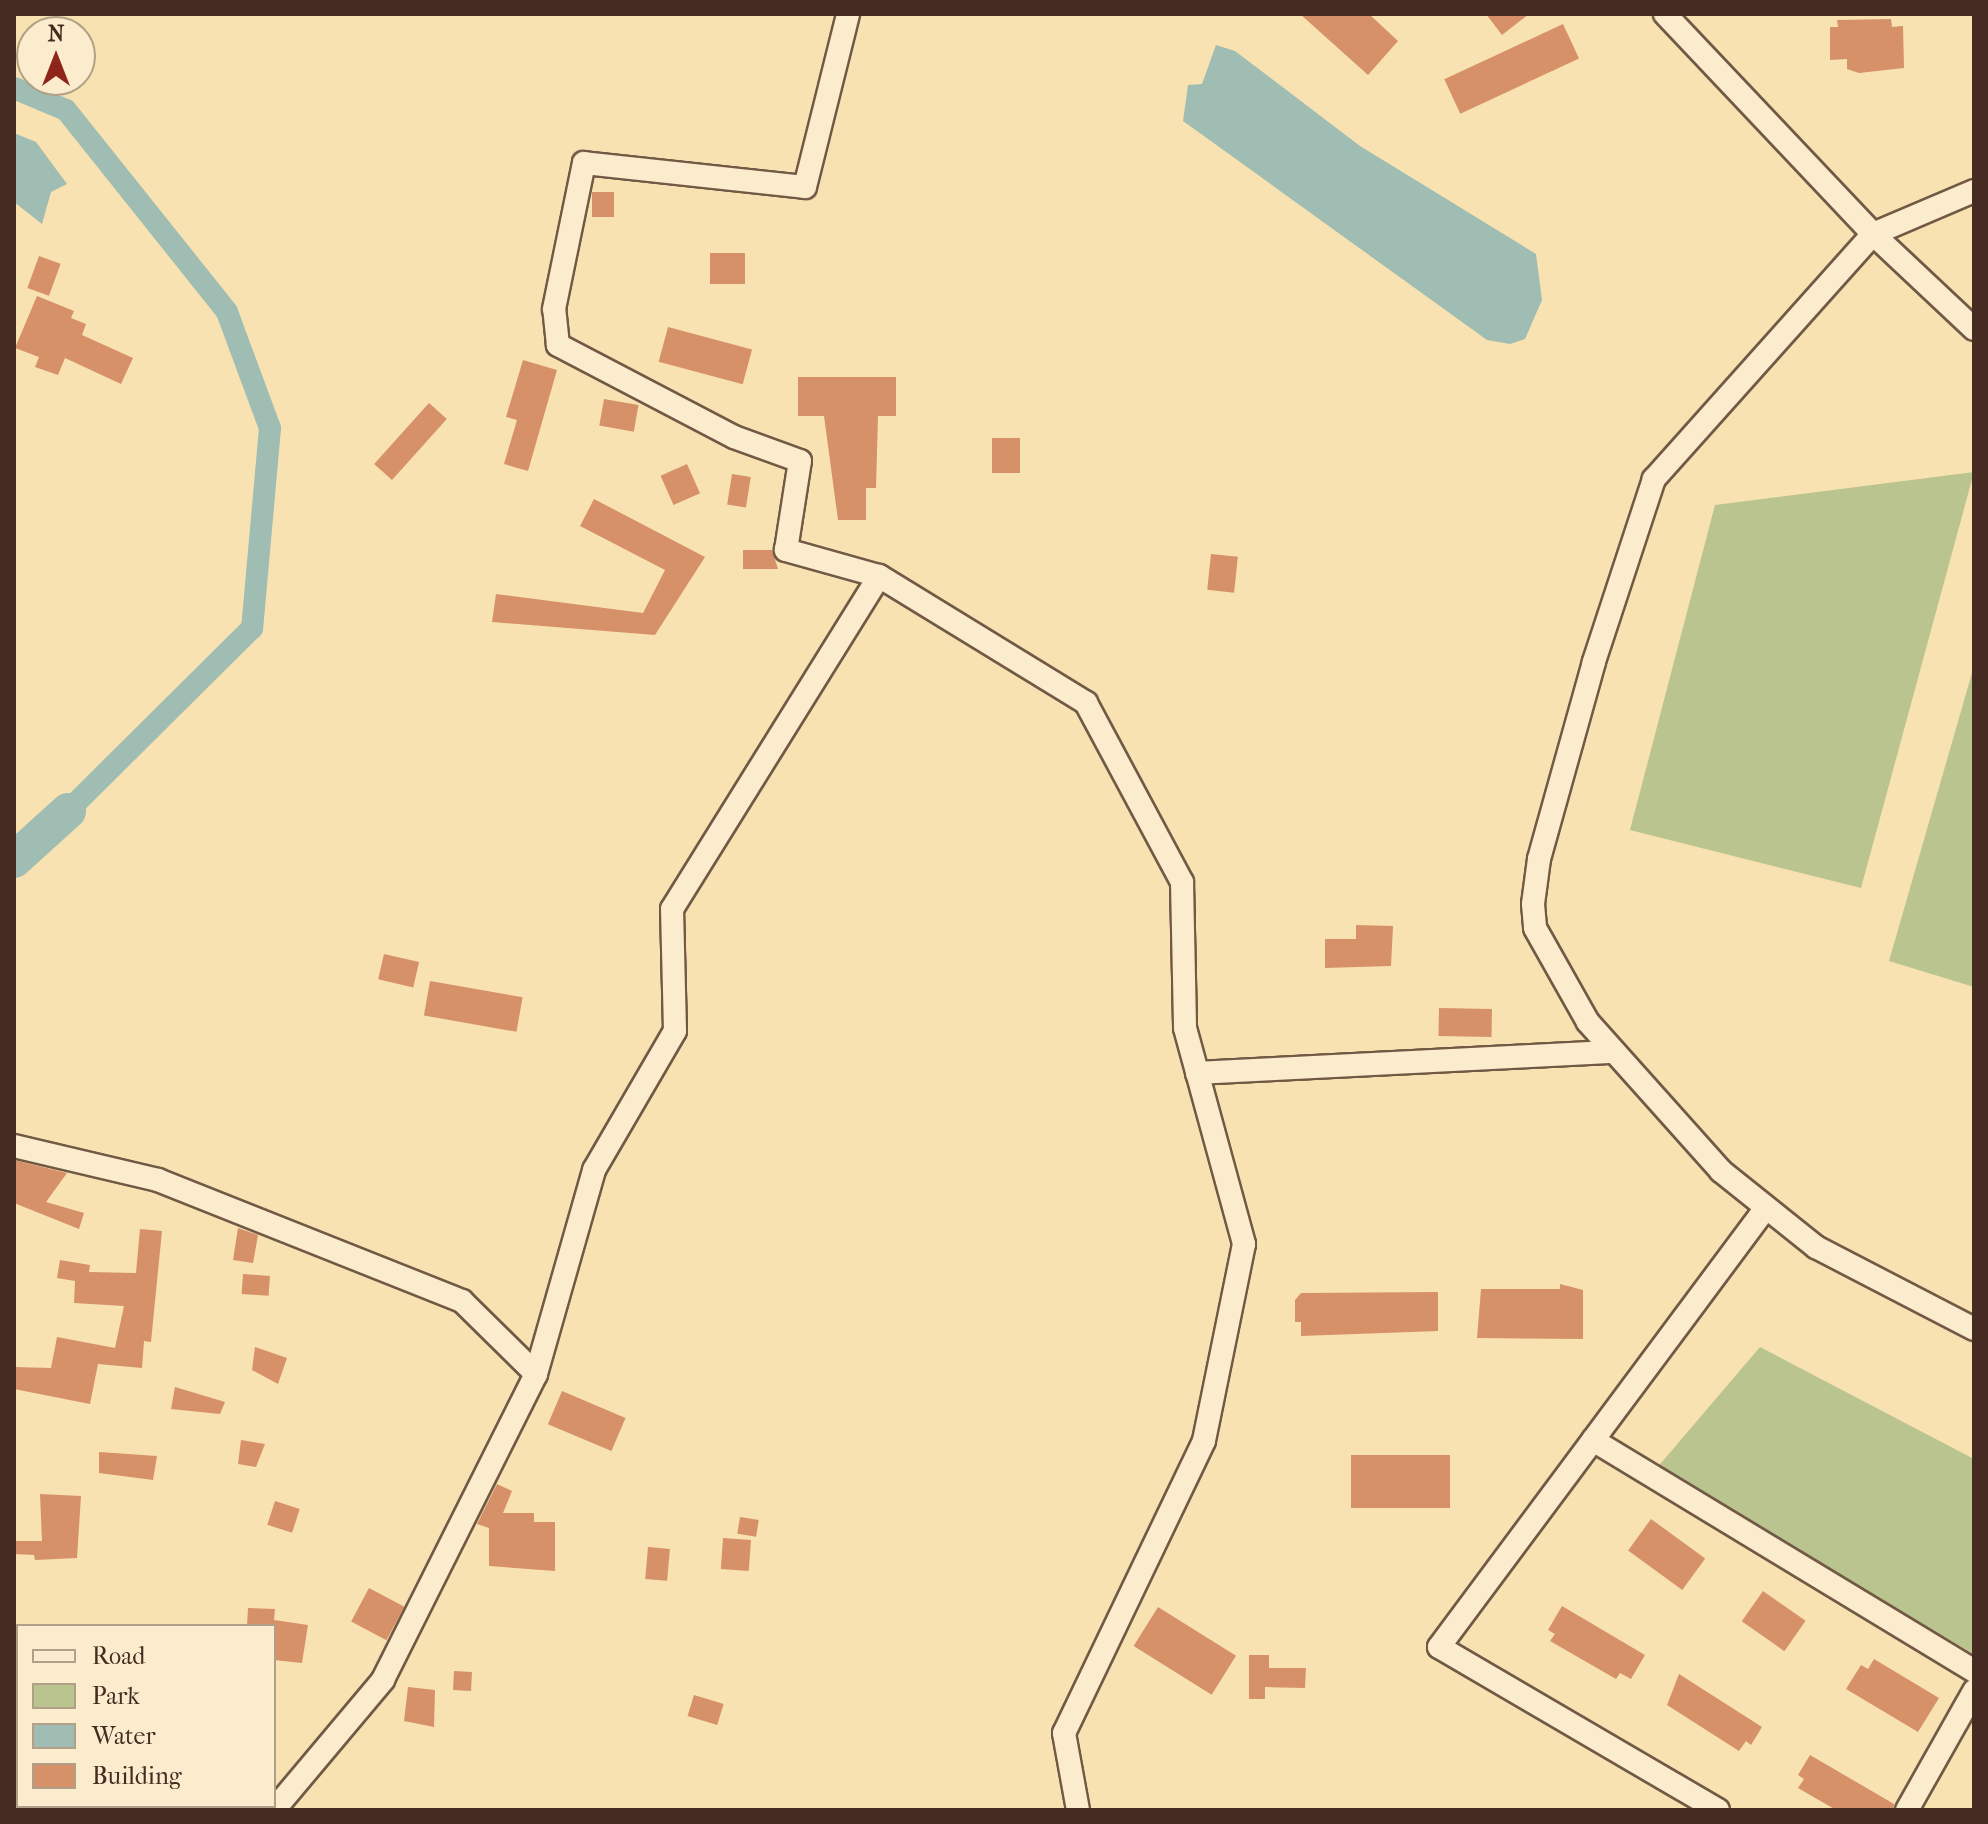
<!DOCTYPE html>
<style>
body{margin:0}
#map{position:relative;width:1988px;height:1824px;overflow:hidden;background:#f8e2b1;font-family:"IM FELL French Canon",serif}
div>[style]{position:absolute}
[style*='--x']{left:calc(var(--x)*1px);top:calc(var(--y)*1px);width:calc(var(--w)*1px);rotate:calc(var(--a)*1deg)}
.green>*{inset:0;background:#bac48e}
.water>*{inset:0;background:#9fbdb2}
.canal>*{height:22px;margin:-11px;padding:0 11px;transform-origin:11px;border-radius:11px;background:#9fbdb2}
.river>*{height:36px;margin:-18px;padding:0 18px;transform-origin:18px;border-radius:18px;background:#9fbdb2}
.building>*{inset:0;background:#d69169;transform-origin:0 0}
.roads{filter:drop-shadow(2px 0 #725946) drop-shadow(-2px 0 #725946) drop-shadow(0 2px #725946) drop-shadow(0 -2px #725946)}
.minor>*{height:22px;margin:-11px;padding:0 11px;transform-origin:11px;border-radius:11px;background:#faeccc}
span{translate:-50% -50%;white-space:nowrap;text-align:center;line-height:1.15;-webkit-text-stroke:6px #faeccc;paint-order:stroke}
.frame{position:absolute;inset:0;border:16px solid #452b22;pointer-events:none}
.legend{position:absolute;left:16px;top:1624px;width:260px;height:184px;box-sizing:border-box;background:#faeccc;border:2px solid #b29f88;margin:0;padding:10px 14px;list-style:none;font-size:24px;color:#452b22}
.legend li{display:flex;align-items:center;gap:16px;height:40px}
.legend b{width:40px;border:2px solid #b29f88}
.north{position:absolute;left:16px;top:16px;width:80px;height:80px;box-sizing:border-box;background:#faeccc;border:2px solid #b29f88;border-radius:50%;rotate:0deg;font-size:22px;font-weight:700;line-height:32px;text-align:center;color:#452b22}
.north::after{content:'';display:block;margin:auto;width:28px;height:36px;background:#8f2418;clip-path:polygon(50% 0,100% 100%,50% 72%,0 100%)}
</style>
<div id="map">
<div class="green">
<i style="clip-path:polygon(1974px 472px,1861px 888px,1630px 830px,1715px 505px)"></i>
<i style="clip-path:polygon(1974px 666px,1974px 987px,1889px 961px)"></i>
<i style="clip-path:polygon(1760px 1347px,1974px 1459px,1974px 1654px,1656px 1469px)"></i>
</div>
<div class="water">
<i style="clip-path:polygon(1216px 45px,1235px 51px,1360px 146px,1536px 254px,1542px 300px,1525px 339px,1510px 344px,1487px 340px,1183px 121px,1188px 85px,1202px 84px)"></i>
<i style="clip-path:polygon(14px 133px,36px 142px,67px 184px,51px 192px,42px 224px,14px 202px)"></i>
</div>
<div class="canal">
<i style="--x:14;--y:88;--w:56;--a:22.9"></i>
<i style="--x:66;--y:110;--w:258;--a:51.4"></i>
<i style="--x:227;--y:312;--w:124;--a:69.7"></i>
<i style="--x:270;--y:428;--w:201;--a:95.1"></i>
<i style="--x:252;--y:628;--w:260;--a:135.2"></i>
</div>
<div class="river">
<i style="--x:14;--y:860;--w:73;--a:-42.2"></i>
</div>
<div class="building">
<i style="clip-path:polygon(1300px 14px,1369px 14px,1398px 41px,1368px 75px)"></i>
<i style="clip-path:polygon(1486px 14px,1529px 14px,1502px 35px)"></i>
<i style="clip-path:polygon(1891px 19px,1892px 27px,1903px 26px,1904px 68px,1859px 73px,1847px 69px,1847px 59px,1830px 60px,1830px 27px,1838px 27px,1837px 20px)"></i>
<i style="left:1563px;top:24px;width:38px;height:131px;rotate:65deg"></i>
<i style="left:592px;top:192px;width:22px;height:25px"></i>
<i style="left:710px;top:253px;width:35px;height:31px"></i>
<i style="left:39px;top:256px;width:23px;height:34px;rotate:20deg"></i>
<i style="clip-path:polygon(37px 296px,74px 311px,71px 318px,86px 324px,82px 335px,133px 358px,121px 384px,65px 358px,58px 375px,35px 367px,39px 357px,15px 348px)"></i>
<i style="left:668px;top:327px;width:87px;height:36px;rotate:15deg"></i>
<i style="clip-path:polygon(523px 360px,557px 370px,528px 471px,504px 464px,517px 420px,506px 417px)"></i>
<i style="clip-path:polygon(798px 377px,896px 377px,896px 416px,878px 416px,876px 488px,866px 488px,866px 520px,838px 520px,824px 416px,798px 416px)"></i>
<i style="left:604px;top:399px;width:35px;height:27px;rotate:10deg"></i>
<i style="left:429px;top:403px;width:24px;height:82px;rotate:42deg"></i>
<i style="left:992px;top:438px;width:28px;height:35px"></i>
<i style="left:687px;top:464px;width:32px;height:29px;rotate:66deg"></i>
<i style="left:732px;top:474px;width:19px;height:31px;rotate:9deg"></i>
<i style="clip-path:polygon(594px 499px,705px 557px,655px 635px,492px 622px,496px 594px,643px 613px,665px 570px,580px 526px)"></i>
<i style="clip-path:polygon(743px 550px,772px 550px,778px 569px,743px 569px)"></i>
<i style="left:1211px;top:554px;width:27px;height:36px;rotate:6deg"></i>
<i style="clip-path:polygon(1356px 925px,1393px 926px,1391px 966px,1325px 968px,1325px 939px,1356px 939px)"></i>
<i style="left:384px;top:954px;width:36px;height:26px;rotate:13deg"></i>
<i style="left:430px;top:981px;width:94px;height:35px;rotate:10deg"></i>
<i style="left:1439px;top:1008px;width:53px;height:28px;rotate:1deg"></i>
<i style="clip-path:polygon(14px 1160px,67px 1173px,46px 1202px,84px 1213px,79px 1229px,14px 1203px)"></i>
<i style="clip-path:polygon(238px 1228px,258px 1235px,253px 1263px,233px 1260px)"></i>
<i style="clip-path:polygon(140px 1229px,162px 1231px,151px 1342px,144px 1341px,142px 1368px,98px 1364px,90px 1404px,14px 1389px,14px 1367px,51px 1368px,57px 1337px,115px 1348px,124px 1306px,74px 1303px,75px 1281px,57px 1278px,60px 1260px,90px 1265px,89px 1272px,136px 1273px)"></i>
<i style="left:243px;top:1274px;width:27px;height:20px;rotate:4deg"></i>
<i style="clip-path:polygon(1560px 1284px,1583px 1290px,1583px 1339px,1477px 1338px,1481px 1289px,1560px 1289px)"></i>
<i style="clip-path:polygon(1438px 1292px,1438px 1331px,1301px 1336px,1301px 1322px,1295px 1322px,1295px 1300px,1301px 1293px)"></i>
<i style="clip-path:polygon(255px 1347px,287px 1358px,278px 1384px,252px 1370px)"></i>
<i style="clip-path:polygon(175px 1387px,225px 1402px,220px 1414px,171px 1409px)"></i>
<i style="left:562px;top:1391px;width:69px;height:36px;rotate:23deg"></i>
<i style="clip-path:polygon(241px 1440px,265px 1444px,256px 1467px,238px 1464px)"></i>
<i style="clip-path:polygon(99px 1452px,157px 1456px,153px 1480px,99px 1473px)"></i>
<i style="left:1351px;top:1455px;width:99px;height:53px"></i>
<i style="clip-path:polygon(497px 1484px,512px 1491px,503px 1513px,534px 1513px,534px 1522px,555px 1522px,555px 1571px,489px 1566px,489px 1528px,477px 1524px)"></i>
<i style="clip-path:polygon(40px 1494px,81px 1496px,77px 1558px,35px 1560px,34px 1555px,14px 1554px,14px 1541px,42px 1541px)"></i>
<i style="left:275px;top:1501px;width:26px;height:25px;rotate:18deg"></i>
<i style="left:740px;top:1517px;width:19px;height:17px;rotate:9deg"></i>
<i style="left:1651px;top:1519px;width:67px;height:39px;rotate:36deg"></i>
<i style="left:723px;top:1538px;width:28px;height:31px;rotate:4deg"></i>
<i style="left:648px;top:1547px;width:22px;height:32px;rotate:5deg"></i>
<i style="left:369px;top:1588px;width:40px;height:38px;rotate:28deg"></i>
<i style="left:1763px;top:1591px;width:52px;height:37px;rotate:35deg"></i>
<i style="clip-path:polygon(1562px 1606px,1645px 1655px,1631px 1679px,1620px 1673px,1616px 1679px,1550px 1641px,1555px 1634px,1548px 1630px)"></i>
<i style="left:1158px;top:1607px;width:92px;height:46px;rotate:32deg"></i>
<i style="clip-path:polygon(248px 1608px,275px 1609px,274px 1620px,308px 1625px,302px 1663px,274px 1660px,274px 1626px,247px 1626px)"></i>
<i style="clip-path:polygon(1249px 1655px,1269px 1655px,1269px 1668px,1306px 1668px,1305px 1688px,1265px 1687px,1265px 1699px,1249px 1699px)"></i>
<i style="clip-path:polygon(1874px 1659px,1939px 1698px,1918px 1732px,1846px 1689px,1861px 1665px,1868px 1669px)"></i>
<i style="left:454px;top:1671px;width:18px;height:19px;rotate:3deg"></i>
<i style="clip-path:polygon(1679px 1674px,1762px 1727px,1751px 1745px,1746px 1741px,1739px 1751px,1667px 1705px)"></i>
<i style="clip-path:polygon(408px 1687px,435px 1690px,434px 1727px,404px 1721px)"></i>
<i style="left:694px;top:1695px;width:31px;height:22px;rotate:17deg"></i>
<i style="clip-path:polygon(1810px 1755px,1894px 1804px,1893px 1810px,1836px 1810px,1798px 1788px,1804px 1779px,1798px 1775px)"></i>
</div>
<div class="roads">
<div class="minor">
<i style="--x:1665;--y:14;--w:303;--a:46.6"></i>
<i style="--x:1873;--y:234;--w:139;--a:43.2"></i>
<i style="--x:1974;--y:191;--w:110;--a:156.9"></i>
<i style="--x:1873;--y:234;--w:329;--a:131.8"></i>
<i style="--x:1654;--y:479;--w:193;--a:108.2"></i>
<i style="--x:1594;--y:662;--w:205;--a:105.6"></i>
<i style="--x:1539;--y:859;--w:45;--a:97.6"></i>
<i style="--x:1533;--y:904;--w:24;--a:85"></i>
<i style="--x:1535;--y:928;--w:108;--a:60.6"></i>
<i style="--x:1588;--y:1022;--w:200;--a:48.2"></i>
<i style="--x:1721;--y:1171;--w:122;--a:38.7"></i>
<i style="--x:1816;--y:1247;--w:178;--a:27.4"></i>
<i style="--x:879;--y:576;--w:243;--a:31.5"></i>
<i style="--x:1086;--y:703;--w:203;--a:61.8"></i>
<i style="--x:1182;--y:882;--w:146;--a:88.8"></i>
<i style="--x:1185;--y:1028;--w:224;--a:74.7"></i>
<i style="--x:1244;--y:1244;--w:201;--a:101.5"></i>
<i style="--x:1204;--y:1441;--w:324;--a:115.6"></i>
<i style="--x:1064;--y:1733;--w:78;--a:79.7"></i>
<i style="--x:1197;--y:1073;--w:417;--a:-2.9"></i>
<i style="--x:14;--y:1146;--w:148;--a:13.3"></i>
<i style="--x:158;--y:1180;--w:327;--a:21.7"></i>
<i style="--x:462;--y:1301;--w:104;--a:44.6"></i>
<i style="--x:536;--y:1374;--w:342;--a:116.6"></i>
<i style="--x:383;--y:1680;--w:170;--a:130"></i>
<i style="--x:536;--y:1374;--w:212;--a:-74.1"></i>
<i style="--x:594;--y:1170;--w:161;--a:-59.8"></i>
<i style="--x:675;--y:1031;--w:122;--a:-91.4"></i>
<i style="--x:672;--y:909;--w:392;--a:-58.1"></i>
<i style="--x:879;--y:576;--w:97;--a:-164.4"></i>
<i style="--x:786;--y:550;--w:90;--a:-81.1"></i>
<i style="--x:800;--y:461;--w:70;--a:-160"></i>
<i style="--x:734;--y:437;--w:199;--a:-152.4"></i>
<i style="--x:558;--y:345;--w:36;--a:-96"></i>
<i style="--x:554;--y:309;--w:149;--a:-78.4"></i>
<i style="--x:584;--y:163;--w:222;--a:6.2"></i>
<i style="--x:805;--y:187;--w:178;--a:-76"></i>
<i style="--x:1593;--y:1440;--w:446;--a:31.2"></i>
<i style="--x:1718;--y:1810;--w:323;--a:-149.7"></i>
<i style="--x:1439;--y:1647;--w:546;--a:-53.34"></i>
<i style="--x:1907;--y:1810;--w:137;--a:-60.6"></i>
</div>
</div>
<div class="frame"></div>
<ul class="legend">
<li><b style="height:10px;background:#faeccc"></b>Road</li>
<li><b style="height:22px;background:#bac48e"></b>Park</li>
<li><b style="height:22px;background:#9fbdb2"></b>Water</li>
<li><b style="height:22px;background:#d69169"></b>Building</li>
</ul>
<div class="north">N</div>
</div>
